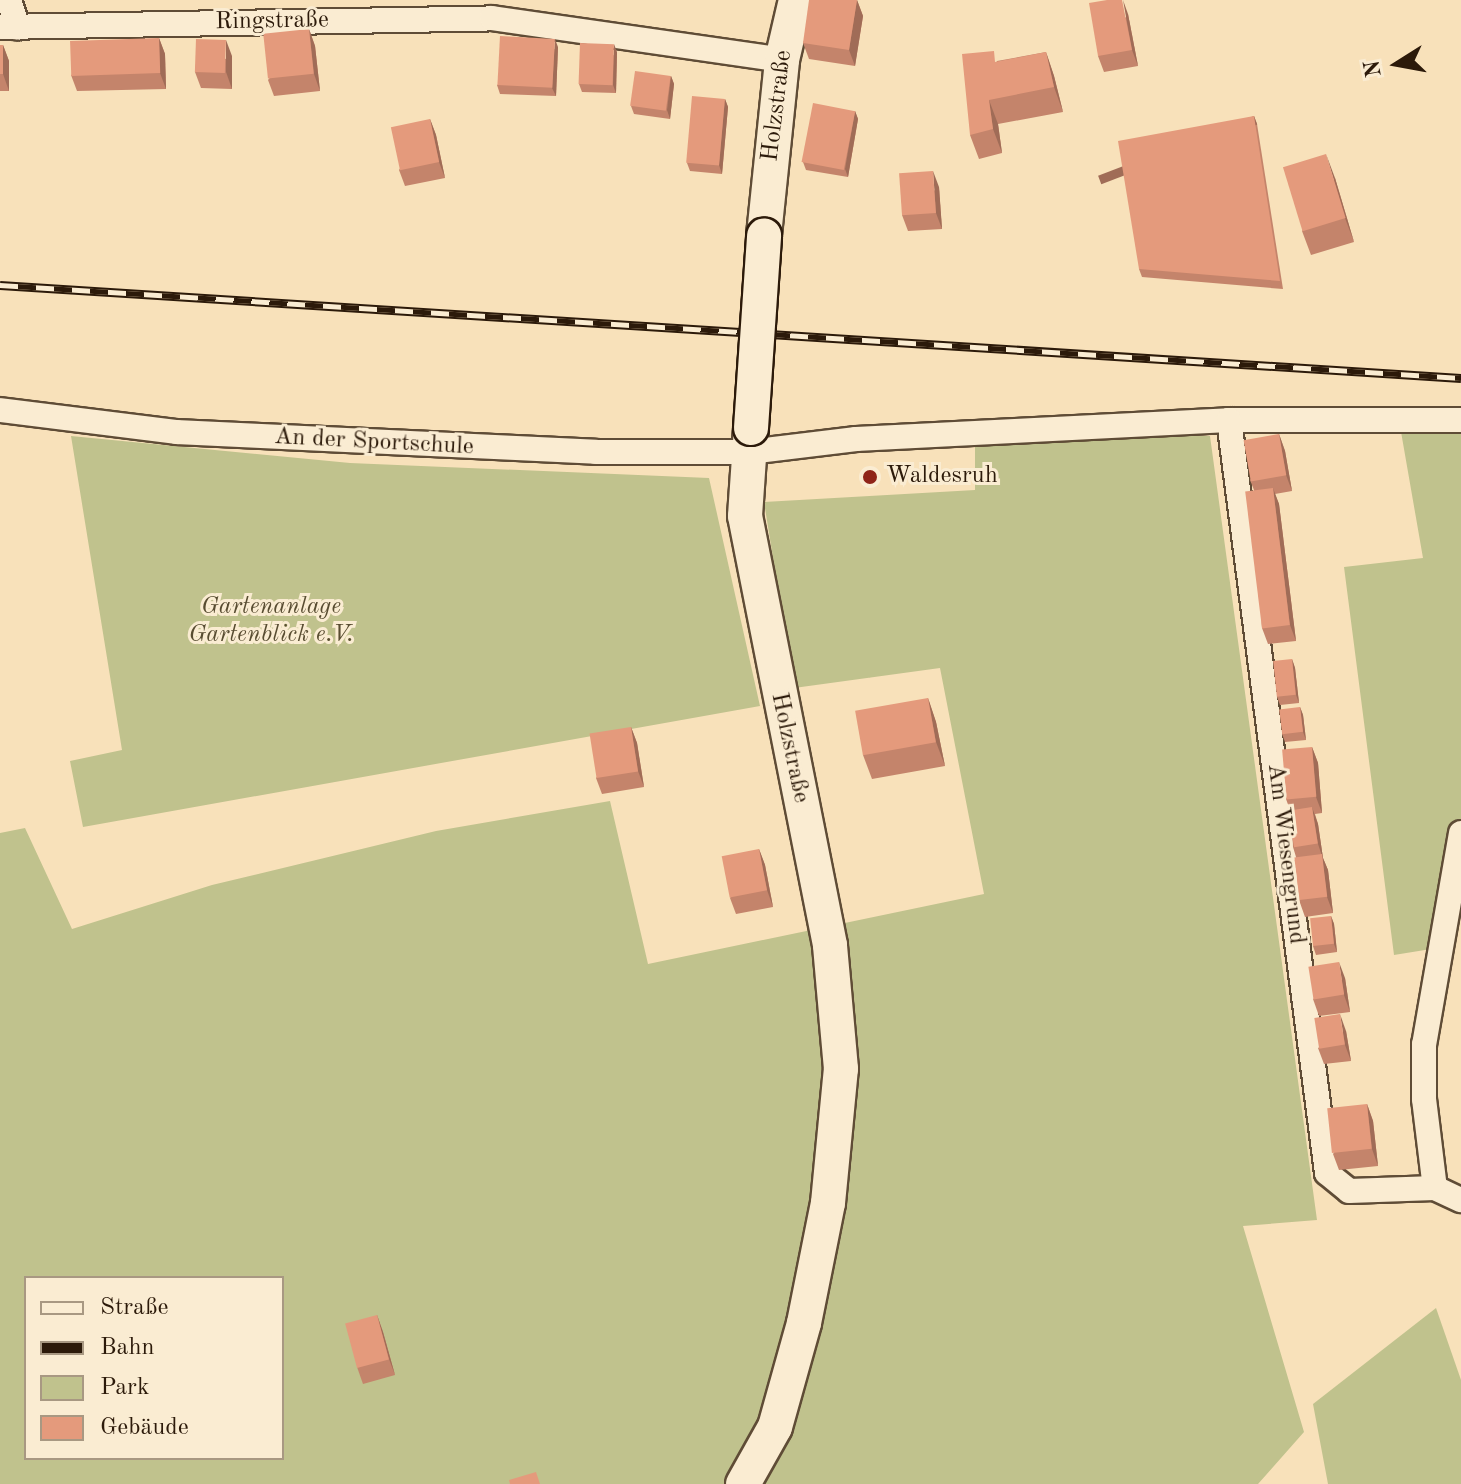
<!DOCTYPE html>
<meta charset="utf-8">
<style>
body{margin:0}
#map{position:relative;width:1461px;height:1484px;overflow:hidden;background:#f8e1ba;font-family:"Old Standard TT",serif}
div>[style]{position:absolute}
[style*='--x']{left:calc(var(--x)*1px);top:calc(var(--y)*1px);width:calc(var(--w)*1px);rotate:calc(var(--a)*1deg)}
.green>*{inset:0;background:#c0c28d}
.roads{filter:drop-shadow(2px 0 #5f4c36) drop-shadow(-2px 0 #5f4c36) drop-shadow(0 2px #5f4c36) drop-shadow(0 -2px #5f4c36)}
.street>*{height:24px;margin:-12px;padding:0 12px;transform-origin:12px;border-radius:12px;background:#faecd2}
.secondary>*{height:34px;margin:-17px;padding:0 17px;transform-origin:17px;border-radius:17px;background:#faecd2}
.rail>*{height:9px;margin-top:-4.5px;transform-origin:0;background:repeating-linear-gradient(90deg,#faecd2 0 18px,#2c1a0a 0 36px);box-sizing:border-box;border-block:2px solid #2c1a0a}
.bridges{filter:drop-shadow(2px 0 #2c1a0a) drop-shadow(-2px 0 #2c1a0a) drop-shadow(0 2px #2c1a0a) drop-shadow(0 -2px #2c1a0a)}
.secondary-bridge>*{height:34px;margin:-17px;padding:0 17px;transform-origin:17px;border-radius:17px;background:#faecd2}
.wall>*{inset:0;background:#c4846b}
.shaded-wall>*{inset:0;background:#a06c57;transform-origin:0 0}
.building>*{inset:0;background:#e49a7c;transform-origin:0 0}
.dots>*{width:22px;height:22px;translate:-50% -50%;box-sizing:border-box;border:4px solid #faecd2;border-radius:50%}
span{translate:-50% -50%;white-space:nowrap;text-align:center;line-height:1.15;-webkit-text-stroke:6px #faecd2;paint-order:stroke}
.street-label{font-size:24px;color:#2c1a0a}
.poi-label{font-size:24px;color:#2c1a0a}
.left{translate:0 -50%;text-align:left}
.park-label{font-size:24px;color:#584c31;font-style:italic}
.legend{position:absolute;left:24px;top:1276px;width:260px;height:184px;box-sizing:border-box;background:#faecd2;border:2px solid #a89882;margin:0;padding:10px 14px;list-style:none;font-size:24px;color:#2c1a0a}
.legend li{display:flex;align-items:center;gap:16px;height:40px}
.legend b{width:40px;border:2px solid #a89882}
.north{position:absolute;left:1357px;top:24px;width:80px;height:80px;-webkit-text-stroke:6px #faecd2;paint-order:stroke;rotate:259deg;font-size:22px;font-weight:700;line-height:32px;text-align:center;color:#2c1a0a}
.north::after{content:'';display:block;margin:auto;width:28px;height:36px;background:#2c1a0a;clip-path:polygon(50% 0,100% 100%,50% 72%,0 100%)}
</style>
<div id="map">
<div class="green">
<i style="clip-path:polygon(1400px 426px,1461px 430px,1461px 897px,1431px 949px,1394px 955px,1344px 567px,1423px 558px)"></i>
<i style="clip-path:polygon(71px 436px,350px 463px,709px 478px,760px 706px,83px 827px,70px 761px,122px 750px)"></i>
<i style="clip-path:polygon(evenodd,1210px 436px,1317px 1220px,1243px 1226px,1304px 1432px,1258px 1484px,0 1484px,0 833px,25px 828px,72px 929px,212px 885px,436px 831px,610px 801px,648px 964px,984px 894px,940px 668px,794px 688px,764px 502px,975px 490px,975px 437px,1210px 436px,26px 1278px,282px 1278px,282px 1458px,26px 1458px,26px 1278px)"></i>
<i style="clip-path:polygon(1436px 1308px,1461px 1380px,1461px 1484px,1328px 1484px,1313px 1404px)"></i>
</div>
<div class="roads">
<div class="street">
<i style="--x:9;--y:0;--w:29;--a:72"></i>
<i style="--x:0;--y:27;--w:492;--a:-1"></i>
<i style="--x:492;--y:18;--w:293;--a:8.2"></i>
<i style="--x:0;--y:410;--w:177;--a:7.1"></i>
<i style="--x:176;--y:432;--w:420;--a:2.7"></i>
<i style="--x:596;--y:452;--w:153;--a:0"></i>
<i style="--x:749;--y:452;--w:108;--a:-6.9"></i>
<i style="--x:856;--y:439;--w:373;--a:-2.9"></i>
<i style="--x:1229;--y:420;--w:232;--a:0"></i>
<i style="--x:1229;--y:420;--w:759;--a:82.58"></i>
<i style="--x:1327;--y:1173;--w:28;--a:39"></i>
<i style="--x:1349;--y:1191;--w:86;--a:-2"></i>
<i style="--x:1461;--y:833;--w:214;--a:99.9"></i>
<i style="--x:1424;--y:1044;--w:55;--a:90"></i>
<i style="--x:1424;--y:1099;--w:90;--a:83"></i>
<i style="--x:1435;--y:1188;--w:29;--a:25"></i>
</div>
<div class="secondary">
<i style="--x:764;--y:235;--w:176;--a:-84.1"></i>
<i style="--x:782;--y:60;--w:62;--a:-76.9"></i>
<i style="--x:743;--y:1484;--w:65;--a:-60.7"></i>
<i style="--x:775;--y:1427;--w:108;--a:-74.4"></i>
<i style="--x:804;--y:1323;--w:122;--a:-78.7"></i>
<i style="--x:828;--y:1203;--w:135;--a:-84.5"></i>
<i style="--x:841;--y:1069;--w:124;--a:-95.1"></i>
<i style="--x:830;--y:945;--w:437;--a:-101.2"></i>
<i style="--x:745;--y:516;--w:88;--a:-86.1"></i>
</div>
</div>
<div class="rail">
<i style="--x:0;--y:285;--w:1464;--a:3.64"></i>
</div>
<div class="bridges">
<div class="secondary-bridge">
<i style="--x:751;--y:428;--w:193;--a:-86.1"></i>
</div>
</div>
<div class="wall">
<i style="clip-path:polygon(857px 0,863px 16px,855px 66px,809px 59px,803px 43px)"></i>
<i style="clip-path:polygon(1128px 14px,1138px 66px,1104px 72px,1098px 56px)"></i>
<i style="clip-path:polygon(309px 29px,315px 46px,320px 91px,274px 96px,268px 80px)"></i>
<i style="clip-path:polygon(159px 38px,165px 54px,166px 89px,77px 91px,71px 75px)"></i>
<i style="clip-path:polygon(0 45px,3px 45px,9px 61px,9px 91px,0 91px)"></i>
<i style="clip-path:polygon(558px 47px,556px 96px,500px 94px,497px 85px)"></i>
<i style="clip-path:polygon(617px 52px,616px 93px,582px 92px,579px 84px)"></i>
<i style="clip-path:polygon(1046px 52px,1054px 76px,1063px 112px,998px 124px,1002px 153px,979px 159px,970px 135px,997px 61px)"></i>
<i style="clip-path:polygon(232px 56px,232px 89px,201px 88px,195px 72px)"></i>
<i style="clip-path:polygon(671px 76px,674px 84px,670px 119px,634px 114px,631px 106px)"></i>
<i style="clip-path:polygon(725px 99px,728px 107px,722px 174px,690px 171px,687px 163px)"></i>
<i style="clip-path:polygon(855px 111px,858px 119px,848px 177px,806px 170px,803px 162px)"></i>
<i style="clip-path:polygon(1254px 116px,1257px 124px,1283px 289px,1142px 277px,1139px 269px)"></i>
<i style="clip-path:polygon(430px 119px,436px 135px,445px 178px,405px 186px,399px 170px)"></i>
<i style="clip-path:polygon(1335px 178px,1354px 242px,1311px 255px,1302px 231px)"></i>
<i style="clip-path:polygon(939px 187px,942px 229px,908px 231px,902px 215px)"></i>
<i style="clip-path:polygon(1279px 434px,1285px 451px,1292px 491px,1275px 494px,1279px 504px,1296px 641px,1268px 644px,1262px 628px,1254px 490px,1250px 480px)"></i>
<i style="clip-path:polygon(1292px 659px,1295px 668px,1299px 703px,1280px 705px,1277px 697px)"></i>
<i style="clip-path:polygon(928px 698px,936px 722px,945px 766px,872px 779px,863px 755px)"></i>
<i style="clip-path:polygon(1300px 707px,1303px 715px,1306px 740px,1285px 742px,1282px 734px)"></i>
<i style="clip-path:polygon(631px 727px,637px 743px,644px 787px,602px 794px,596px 778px)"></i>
<i style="clip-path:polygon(1312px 747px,1318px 763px,1322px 813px,1315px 814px,1318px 824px,1323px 858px,1328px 870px,1333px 913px,1305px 917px,1299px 900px,1296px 857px,1293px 847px,1290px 810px,1286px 799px)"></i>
<i style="clip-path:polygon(759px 849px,765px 865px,773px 907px,736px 914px,730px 898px)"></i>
<i style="clip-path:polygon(1331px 916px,1334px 924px,1337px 952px,1316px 955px,1313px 946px)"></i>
<i style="clip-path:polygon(1345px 978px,1350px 1012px,1319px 1016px,1313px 999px)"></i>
<i style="clip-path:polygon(1346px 1031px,1351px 1061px,1324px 1064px,1318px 1048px)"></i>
<i style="clip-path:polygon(1367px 1104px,1373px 1121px,1378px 1166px,1339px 1170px,1333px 1154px)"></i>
<i style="clip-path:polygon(377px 1315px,383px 1332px,395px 1375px,363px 1384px,357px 1367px)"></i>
</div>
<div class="shaded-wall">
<i style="clip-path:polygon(857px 0,863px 16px,855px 66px,849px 50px)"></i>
<i style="clip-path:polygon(1123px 0,1128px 14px,1138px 66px,1132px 50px)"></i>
<i style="clip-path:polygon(309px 29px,315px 46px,320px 91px,314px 74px)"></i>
<i style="clip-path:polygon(159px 38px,165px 54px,166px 89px,160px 73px)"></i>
<i style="clip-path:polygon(555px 39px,558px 47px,556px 96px,552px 88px)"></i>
<i style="clip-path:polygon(226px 40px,232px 56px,232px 89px,226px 72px)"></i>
<i style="clip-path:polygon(614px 44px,617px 52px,616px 93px,613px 85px)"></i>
<i style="clip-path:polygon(3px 45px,9px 61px,9px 91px,3px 74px)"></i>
<i style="clip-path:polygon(1046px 52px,1054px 76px,1063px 112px,1054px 87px)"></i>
<i style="clip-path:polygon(671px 76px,674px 84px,670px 119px,667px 110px)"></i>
<i style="clip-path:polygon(725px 99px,728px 107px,722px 174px,719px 165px)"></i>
<i style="clip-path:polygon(989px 100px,998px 124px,1002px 153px,993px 129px)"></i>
<i style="clip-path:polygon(855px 111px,858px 119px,848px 177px,845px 169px)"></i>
<i style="left:1254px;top:116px;width:9px;height:167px;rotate:69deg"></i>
<i style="clip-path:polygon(430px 119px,436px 135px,445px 178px,439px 162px)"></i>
<i style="clip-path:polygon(1326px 154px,1335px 178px,1354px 242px,1345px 218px)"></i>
<i style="clip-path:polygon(933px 171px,939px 187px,942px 229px,936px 213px)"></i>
<i style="clip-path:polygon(1279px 434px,1285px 451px,1292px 491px,1286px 475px)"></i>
<i style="clip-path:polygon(1273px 488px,1279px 504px,1296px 641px,1290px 625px)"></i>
<i style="clip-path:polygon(1292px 659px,1295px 668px,1299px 703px,1296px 695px)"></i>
<i style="clip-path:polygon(928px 698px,936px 722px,945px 766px,936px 742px)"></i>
<i style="clip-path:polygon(1300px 707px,1303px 715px,1306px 740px,1303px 732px)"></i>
<i style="clip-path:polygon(631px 727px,637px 743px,644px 787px,638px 771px)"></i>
<i style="clip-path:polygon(1312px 747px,1318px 763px,1322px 813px,1316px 797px)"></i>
<i style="clip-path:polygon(1312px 807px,1318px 824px,1323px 858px,1328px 870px,1333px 913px,1327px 897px,1322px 856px,1318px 844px)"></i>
<i style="clip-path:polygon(759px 849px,765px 865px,773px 907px,767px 890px)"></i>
<i style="clip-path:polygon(1331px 916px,1334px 924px,1337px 952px,1334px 944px)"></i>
<i style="clip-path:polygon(1339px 962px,1345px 978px,1350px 1012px,1344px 995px)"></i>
<i style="clip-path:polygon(1340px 1014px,1346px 1031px,1351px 1061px,1345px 1045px)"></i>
<i style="clip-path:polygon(1367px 1104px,1373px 1121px,1378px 1166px,1372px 1149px)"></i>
<i style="clip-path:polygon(377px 1315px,383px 1332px,395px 1375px,389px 1359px)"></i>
</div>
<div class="building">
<i style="clip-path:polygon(809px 0,857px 0,849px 50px,803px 43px)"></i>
<i style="clip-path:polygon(1107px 0,1122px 0,1132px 50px,1098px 56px,1089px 3px)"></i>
<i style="left:309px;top:29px;width:45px;height:46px;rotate:84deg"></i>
<i style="left:500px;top:36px;width:55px;height:49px;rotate:3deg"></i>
<i style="left:159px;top:38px;width:35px;height:89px;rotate:88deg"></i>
<i style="left:196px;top:39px;width:30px;height:33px;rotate:2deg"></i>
<i style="left:580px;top:43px;width:34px;height:41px;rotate:2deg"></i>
<i style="left:0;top:45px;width:3px;height:29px"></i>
<i style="clip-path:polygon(994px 51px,995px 62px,1046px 52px,1054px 87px,989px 100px,993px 129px,970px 135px,962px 54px)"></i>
<i style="left:635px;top:71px;width:36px;height:35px;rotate:8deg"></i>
<i style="left:692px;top:96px;width:33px;height:67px;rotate:5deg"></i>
<i style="left:813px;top:103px;width:43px;height:60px;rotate:11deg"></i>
<i style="clip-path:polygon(1254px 116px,1280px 281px,1139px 269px,1118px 141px)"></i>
<i style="left:430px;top:119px;width:44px;height:40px;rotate:78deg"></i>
<i style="left:1326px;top:154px;width:67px;height:45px;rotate:73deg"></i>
<i style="left:933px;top:171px;width:42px;height:34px;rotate:86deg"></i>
<i style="left:1279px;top:434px;width:42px;height:36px;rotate:80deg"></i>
<i style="left:1273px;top:488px;width:138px;height:28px;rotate:83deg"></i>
<i style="left:1292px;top:659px;width:36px;height:19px;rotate:84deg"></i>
<i style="left:928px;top:698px;width:45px;height:74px;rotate:80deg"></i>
<i style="left:1300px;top:707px;width:25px;height:21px;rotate:83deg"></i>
<i style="left:631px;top:727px;width:45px;height:42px;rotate:81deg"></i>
<i style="left:1312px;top:747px;width:50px;height:30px;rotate:85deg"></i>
<i style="left:1312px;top:807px;width:37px;height:24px;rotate:81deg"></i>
<i style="left:759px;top:849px;width:42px;height:38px;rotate:79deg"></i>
<i style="left:1322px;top:854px;width:43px;height:28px;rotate:83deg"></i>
<i style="left:1331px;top:916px;width:28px;height:21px;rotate:84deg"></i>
<i style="left:1339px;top:962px;width:33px;height:31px;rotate:81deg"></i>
<i style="left:1340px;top:1014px;width:31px;height:26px;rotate:81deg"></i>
<i style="left:1367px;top:1104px;width:45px;height:40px;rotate:84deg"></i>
<i style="left:377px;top:1315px;width:46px;height:33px;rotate:75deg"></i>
<i style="clip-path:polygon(536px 1472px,540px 1484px,510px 1484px,509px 1480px)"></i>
</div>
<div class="dots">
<i style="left:870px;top:477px;background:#8f2418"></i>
</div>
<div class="street-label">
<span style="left:272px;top:22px;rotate:-1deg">Ringstraße</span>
<span style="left:778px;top:106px;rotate:-83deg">Holzstraße</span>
<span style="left:374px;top:443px;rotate:3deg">An der Sportschule</span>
<span style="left:789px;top:748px;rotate:78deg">Holzstraße</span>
<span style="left:1285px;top:854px;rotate:83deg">Am Wiesengrund</span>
</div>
<div class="poi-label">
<span class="left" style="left:886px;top:477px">Waldesruh</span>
</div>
<div class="park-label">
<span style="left:271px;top:622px">Gartenanlage<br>Gartenblick e.V.</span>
</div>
<ul class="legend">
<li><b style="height:10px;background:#faecd2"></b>Straße</li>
<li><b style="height:10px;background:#2c1a0a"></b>Bahn</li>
<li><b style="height:22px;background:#c0c28d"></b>Park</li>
<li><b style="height:22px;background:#e49a7c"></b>Gebäude</li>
</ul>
<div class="north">N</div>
</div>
